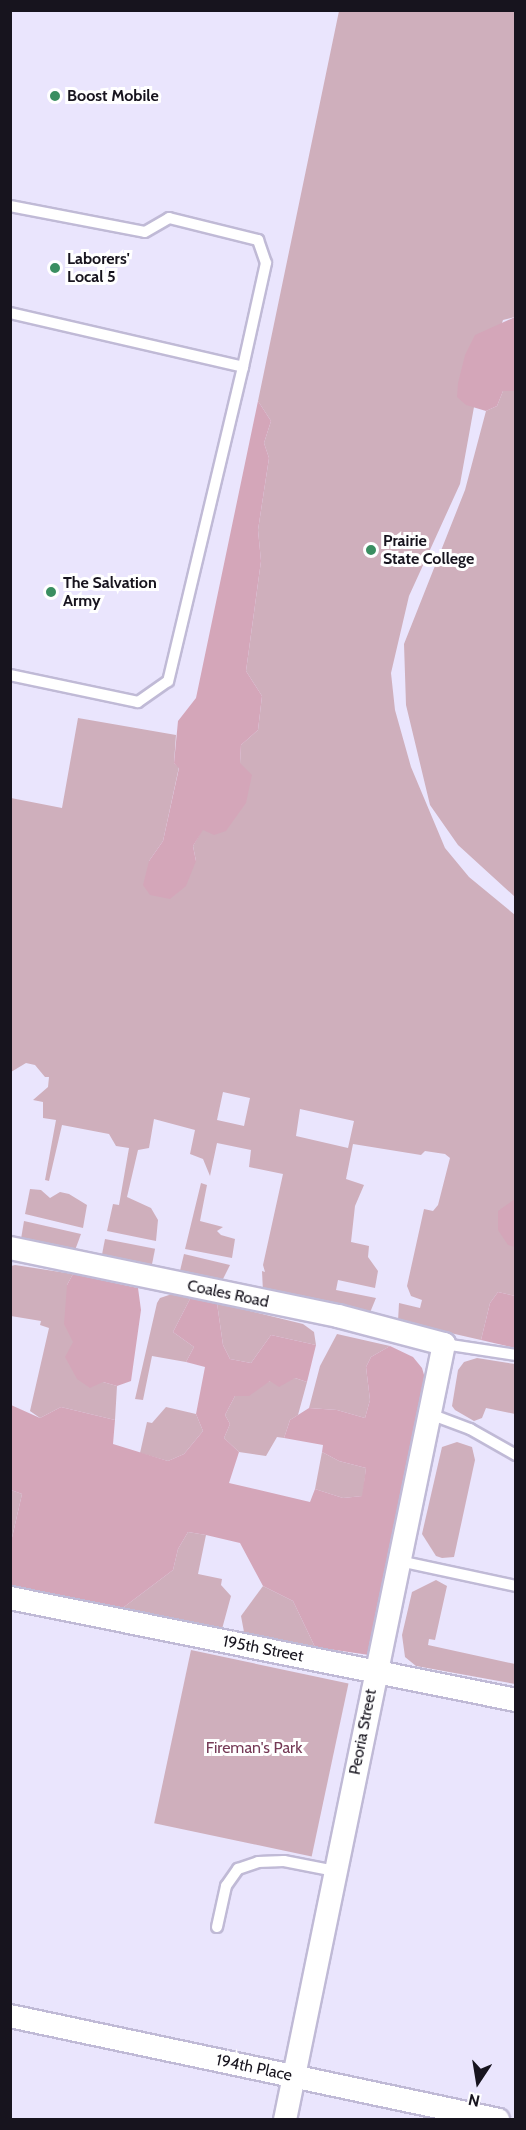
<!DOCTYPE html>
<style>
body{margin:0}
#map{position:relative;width:526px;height:2130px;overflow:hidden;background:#eae5fd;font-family:Cabin,sans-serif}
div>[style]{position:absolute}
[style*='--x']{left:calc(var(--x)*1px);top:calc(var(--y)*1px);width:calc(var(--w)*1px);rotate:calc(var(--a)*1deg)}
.green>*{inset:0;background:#cfafbc;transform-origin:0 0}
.forest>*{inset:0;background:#d4a6b9}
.roads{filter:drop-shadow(2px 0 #c0bad6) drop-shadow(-2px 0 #c0bad6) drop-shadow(0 2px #c0bad6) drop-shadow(0 -2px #c0bad6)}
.lane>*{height:10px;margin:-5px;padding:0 5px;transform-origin:5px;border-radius:5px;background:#fff}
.street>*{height:22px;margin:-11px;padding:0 11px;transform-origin:11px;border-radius:11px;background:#fff}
.dots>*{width:16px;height:16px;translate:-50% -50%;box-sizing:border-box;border:3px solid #fff;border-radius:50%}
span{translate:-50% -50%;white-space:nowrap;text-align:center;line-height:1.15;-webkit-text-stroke:6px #fff;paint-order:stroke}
.poi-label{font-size:16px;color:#17141e;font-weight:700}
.left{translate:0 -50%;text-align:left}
.street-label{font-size:16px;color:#17141e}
.park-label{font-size:16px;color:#753a56}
.frame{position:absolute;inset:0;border:12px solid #17141e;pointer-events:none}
.north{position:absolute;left:448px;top:2052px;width:60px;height:60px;-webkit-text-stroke:4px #fff;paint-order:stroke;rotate:192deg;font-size:16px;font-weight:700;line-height:24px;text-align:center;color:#17141e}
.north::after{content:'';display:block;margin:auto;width:21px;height:27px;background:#17141e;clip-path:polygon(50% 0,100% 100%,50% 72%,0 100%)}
</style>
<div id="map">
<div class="green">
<i style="clip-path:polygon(evenodd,339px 11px,515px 11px,515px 317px,503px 320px,474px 407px,460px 484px,409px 596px,391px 673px,395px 710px,411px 767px,445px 848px,469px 877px,515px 915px,515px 1296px,498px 1292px,490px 1303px,481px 1340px,398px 1321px,399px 1303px,420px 1308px,422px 1300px,411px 1296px,407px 1286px,424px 1209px,433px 1211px,438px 1205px,450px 1158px,445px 1154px,425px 1151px,421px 1155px,353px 1144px,346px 1179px,364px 1185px,355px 1206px,351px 1242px,369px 1246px,368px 1257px,378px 1271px,375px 1288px,338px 1280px,336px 1290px,376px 1298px,369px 1315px,263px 1292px,262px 1271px,265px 1272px,263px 1265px,283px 1174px,249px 1167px,251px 1150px,217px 1143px,210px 1176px,203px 1159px,190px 1154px,195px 1130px,154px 1119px,149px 1148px,138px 1150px,127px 1197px,151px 1208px,158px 1220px,156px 1241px,107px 1231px,113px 1204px,119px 1205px,129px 1148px,116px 1146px,109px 1134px,62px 1125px,49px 1181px,45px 1180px,56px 1120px,43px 1118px,43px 1102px,33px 1100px,48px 1087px,49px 1077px,45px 1077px,35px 1065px,26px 1063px,11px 1072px,11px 798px,62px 808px,78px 718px,176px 735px,174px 763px,179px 767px,163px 841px,149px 861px,196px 861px,193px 846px,240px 763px,241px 745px,258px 730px,262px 696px,246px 671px,261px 561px,258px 530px,269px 458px,264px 443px,271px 421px,258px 401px,339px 11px,223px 1092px,250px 1098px,244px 1126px,217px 1120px,223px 1092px,339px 11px,300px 1109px,354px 1121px,348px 1148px,296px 1136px,300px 1109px)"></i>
<i style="clip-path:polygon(503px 391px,515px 391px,515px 897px,458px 845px,430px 805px,406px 705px,404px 644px,465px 490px,486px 411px,497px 406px)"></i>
<i style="clip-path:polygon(201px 1183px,207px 1185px,200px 1221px,223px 1227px,217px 1231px,221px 1235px,235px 1239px,232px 1258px,185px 1249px)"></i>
<i style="clip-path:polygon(30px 1189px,41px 1190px,50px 1198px,60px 1192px,69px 1194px,87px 1205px,83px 1228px,25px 1214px)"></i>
<i style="clip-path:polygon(24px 1221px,81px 1234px,74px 1253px,25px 1243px,21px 1239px)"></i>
<i style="left:105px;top:1239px;width:51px;height:20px;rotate:11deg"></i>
<i style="clip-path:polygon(184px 1254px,230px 1265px,221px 1283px,179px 1275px)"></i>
<i style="clip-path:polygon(15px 1265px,73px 1274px,67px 1285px,103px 1382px,117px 1386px,115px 1420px,61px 1407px,40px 1418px,30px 1411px,49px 1328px,40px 1325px,41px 1321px,11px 1316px,11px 1266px)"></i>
<i style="clip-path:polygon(172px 1294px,191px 1297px,173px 1332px,194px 1347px,186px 1362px,152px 1356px,143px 1400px,135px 1399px,157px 1303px,160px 1298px)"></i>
<i style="clip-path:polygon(217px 1303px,303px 1324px,314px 1332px,316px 1345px,271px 1335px,251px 1363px,230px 1359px,223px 1345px)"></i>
<i style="clip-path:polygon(337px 1334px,390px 1346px,371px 1357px,366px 1367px,370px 1400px,365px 1418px,337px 1410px,309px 1408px,320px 1366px)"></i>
<i style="clip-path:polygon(477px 1358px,515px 1364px,515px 1414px,486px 1408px,482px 1418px,474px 1421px,455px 1410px,452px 1406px,458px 1370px,464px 1362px)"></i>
<i style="clip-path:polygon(295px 1378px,307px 1382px,298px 1415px,290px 1420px,284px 1438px,277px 1437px,266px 1456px,239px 1452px,224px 1438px,230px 1424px,225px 1415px,235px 1396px,270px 1381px)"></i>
<i style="clip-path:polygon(166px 1407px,196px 1414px,203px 1431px,184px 1454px,168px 1461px,140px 1453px,147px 1422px,152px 1423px)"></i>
<i style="clip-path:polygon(457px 1442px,472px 1447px,475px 1460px,454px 1557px,442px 1558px,436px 1556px,422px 1534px,442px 1447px)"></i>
<i style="clip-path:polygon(322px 1452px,339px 1461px,366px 1468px,363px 1496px,343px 1498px,315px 1489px)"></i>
<i style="clip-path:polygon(11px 1490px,22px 1494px,11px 1542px)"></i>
<i style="clip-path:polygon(188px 1532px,206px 1535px,198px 1574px,222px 1579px,221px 1585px,231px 1596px,222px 1629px,120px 1610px,173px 1570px,178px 1549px)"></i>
<i style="clip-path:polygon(436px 1580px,447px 1586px,435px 1640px,429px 1639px,428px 1645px,515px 1664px,515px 1684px,416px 1666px,405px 1657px,402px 1635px,412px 1592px)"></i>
<i style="clip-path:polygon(263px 1586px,293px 1601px,315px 1647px,244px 1632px,241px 1616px)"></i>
<i style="left:191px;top:1650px;width:161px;height:177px;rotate:12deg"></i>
</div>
<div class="forest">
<i style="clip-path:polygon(515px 317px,515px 391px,503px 391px,497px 406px,486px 411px,466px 405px,457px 397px,458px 383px,465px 355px,475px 335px)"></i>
<i style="clip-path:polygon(258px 401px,271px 421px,264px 443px,269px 458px,258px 530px,261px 561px,246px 671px,262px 696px,258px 730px,241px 745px,240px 763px,252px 775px,246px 803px,226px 831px,214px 835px,203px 830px,193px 846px,196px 861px,186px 886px,170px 899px,150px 895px,143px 885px,149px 861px,163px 841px,179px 768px,174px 763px,178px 721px,196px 698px)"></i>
<i style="clip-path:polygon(515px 1199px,515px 1247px,508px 1245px,498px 1230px,498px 1211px)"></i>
<i style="clip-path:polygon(73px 1274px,138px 1288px,141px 1310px,131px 1381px,117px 1386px,103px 1382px,90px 1388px,77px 1379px,65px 1357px,73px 1342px,64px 1324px,67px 1285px)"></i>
<i style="clip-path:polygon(498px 1292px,515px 1296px,515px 1348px,481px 1340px,490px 1303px)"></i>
<i style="clip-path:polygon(191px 1297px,217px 1303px,223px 1345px,230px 1359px,251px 1363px,271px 1335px,316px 1345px,307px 1382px,295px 1378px,279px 1387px,270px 1381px,249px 1396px,235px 1396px,225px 1415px,230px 1424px,224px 1438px,239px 1452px,229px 1483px,310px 1502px,315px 1489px,343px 1498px,362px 1496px,366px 1468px,339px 1461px,322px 1452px,323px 1445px,284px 1438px,290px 1420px,309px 1408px,337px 1410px,365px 1418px,370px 1400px,366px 1367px,371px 1357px,390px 1346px,413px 1357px,422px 1368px,429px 1392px,369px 1655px,315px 1647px,293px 1601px,263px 1586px,240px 1543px,206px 1535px,188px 1532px,178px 1549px,173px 1570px,120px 1610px,11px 1587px,11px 1542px,22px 1494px,11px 1490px,11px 1405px,40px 1418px,61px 1407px,115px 1420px,113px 1444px,168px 1461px,184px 1454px,203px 1431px,196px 1414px,205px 1367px,186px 1362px,194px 1347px,173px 1332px)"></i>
</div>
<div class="roads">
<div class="lane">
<i style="--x:10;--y:206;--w:137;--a:10.9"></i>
<i style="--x:145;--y:232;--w:28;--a:-30"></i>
<i style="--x:169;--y:218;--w:92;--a:13.9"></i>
<i style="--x:258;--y:240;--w:24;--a:71"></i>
<i style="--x:266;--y:263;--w:107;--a:102.5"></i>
<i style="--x:10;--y:313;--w:239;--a:13"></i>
<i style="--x:243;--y:367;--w:323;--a:103.4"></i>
<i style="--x:168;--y:681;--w:37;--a:145"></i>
<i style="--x:138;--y:702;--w:131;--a:-168.1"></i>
<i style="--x:444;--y:1344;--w:73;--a:8.7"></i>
<i style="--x:430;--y:1414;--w:43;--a:20.6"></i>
<i style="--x:470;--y:1429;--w:53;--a:29.5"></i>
<i style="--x:399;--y:1561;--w:120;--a:12.1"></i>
<i style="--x:217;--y:1927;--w:42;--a:-77.6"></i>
<i style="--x:226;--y:1886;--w:21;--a:-55"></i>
<i style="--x:238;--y:1869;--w:21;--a:-19"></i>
<i style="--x:258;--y:1862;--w:26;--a:-2"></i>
<i style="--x:284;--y:1861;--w:52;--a:11.1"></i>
</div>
<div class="street">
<i style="--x:10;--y:1248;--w:335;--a:11.7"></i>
<i style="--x:338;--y:1316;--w:110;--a:14.8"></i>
<i style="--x:444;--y:1344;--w:792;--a:101.58"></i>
<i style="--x:10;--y:1598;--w:516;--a:11.4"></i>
<i style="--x:10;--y:2016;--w:499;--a:12"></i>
</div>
</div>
<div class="dots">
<i style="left:55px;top:96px;background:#3a8e61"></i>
<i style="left:55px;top:268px;background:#3a8e61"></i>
<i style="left:371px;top:550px;background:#3a8e61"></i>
<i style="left:51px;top:592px;background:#3a8e61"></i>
</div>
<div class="poi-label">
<span class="left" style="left:67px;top:96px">Boost Mobile</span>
<span class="left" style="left:67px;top:268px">Laborers'<br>Local 5</span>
<span class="left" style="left:383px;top:550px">Prairie<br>State College</span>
<span class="left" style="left:63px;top:592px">The Salvation<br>Army</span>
</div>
<div class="street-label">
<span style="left:228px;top:1294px;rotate:12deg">Coales Road</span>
<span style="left:263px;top:1649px;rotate:11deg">195th Street</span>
<span style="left:363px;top:1732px;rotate:-79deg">Peoria Street</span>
<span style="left:254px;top:2068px;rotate:12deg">194th Place</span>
</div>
<div class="park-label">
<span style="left:254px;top:1748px">Fireman's Park</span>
</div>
<div class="frame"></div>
<div class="north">N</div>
</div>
